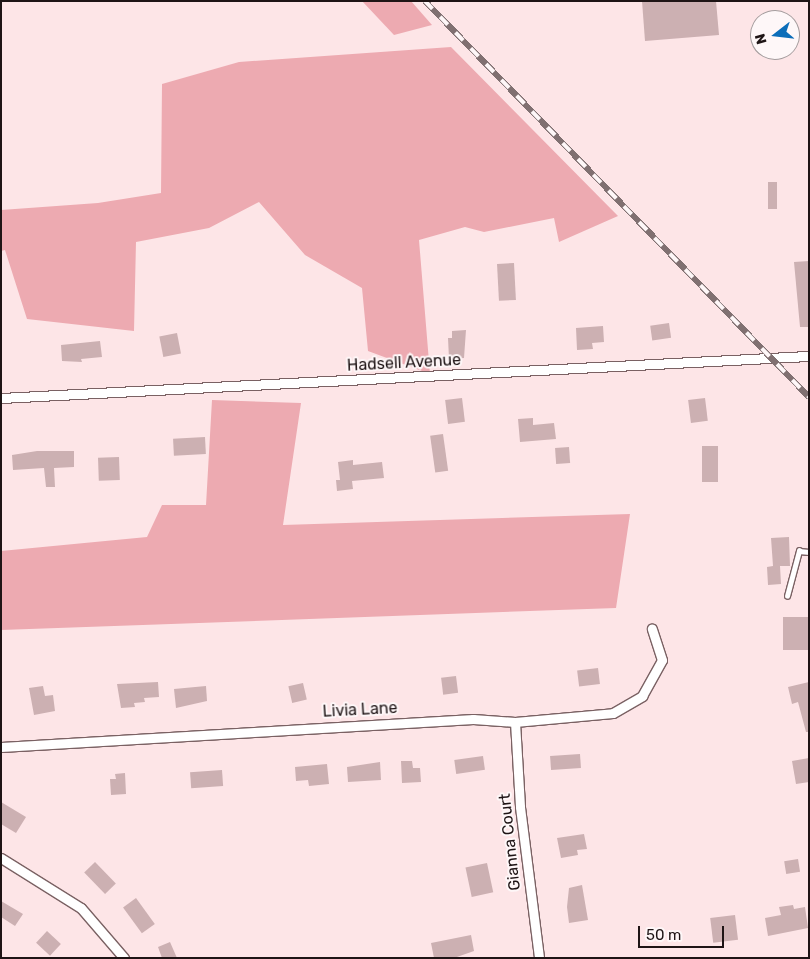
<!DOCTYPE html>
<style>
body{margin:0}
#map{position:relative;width:810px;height:959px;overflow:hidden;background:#fde5e7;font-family:Rubik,sans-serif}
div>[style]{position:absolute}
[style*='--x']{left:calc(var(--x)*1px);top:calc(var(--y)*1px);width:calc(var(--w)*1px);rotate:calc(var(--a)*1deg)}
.green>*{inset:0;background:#edaab1}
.building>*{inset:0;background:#ccb0b2;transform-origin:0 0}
.roads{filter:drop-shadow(1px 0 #7a6163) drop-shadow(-1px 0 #7a6163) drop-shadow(0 1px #7a6163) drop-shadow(0 -1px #7a6163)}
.lane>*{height:4.5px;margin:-2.25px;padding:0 2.25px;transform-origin:2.25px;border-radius:2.25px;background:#fff}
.street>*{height:9px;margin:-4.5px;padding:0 4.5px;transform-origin:4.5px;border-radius:4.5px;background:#fff}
.rail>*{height:5.5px;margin-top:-2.75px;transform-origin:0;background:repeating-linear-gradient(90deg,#fef7f8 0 11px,#807071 0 22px);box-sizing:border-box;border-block:1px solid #807071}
span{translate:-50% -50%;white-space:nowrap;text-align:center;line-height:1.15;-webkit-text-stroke:4px #fef7f8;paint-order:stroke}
.street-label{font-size:16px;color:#1e1415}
.frame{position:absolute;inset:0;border:2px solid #1e1415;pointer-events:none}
.north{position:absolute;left:750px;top:10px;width:50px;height:50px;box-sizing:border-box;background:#fef7f8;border:1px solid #a49c9d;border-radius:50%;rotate:254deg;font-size:14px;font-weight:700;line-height:20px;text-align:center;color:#1e1415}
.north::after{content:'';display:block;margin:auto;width:18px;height:22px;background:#0c6db9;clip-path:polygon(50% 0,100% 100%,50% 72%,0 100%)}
.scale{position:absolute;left:638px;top:926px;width:86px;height:22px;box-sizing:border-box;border:2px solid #1e1415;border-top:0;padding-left:6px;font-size:15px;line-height:18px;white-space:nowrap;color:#1e1415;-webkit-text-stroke:4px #fef7f8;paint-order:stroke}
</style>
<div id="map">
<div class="green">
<i style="clip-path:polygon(362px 1px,411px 1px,432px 25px,394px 35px)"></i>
<i style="clip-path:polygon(451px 47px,618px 216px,559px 242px,554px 218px,484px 232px,465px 227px,419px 240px,430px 374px,368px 351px,362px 288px,305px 255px,259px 202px,209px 228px,136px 242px,134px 331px,27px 319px,5px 250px,1px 251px,1px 210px,98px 203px,161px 193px,162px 84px,239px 62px)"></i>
<i style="clip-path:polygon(212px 400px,301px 403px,283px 525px,630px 514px,616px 608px,1px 630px,1px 551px,147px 537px,162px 505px,206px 505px)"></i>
</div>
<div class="building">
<i style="clip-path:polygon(642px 1px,716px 1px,719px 35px,645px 41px)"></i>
<i style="left:768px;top:182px;width:9px;height:27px"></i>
<i style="clip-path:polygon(809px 261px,809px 327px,800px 327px,794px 262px)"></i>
<i style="left:514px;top:263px;width:37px;height:17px;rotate:87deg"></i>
<i style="left:669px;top:323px;width:15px;height:19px;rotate:82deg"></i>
<i style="clip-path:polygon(603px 326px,604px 342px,592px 343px,593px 349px,577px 350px,576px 328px)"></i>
<i style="clip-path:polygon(466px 330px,464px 358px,449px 359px,448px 338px,452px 338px,452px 331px)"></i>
<i style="left:177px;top:333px;width:21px;height:18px;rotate:79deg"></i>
<i style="clip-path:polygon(100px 341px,102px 357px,81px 359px,82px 362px,62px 361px,61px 345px)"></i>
<i style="left:462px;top:398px;width:24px;height:17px;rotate:83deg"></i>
<i style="left:705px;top:398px;width:23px;height:17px;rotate:83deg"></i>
<i style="clip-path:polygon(533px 418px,533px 425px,554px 423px,556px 439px,520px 442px,518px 419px)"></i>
<i style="left:443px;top:434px;width:37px;height:13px;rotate:82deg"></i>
<i style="left:205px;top:437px;width:17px;height:32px;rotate:87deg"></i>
<i style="left:702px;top:446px;width:16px;height:36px"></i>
<i style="left:569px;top:447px;width:16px;height:14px;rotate:86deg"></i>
<i style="clip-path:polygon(37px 451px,74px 451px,74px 467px,54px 468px,55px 487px,46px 487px,44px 468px,13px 470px,12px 455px)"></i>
<i style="left:119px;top:457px;width:23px;height:21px;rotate:88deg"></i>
<i style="clip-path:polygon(353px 460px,353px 465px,382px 462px,384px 478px,352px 481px,353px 489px,337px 491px,336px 480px,340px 480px,338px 462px)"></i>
<i style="clip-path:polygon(789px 537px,790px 566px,780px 566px,781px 584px,768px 585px,767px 567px,773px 566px,771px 538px)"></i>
<i style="left:809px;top:617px;width:33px;height:26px;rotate:90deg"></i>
<i style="left:598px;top:668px;width:16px;height:21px;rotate:83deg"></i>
<i style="left:456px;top:676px;width:17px;height:15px;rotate:83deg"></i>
<i style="clip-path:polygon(158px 682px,159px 697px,144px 698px,145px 702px,134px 703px,135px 707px,121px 708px,117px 684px)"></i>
<i style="clip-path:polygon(809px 682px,809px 732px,806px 732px,798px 702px,792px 704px,788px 687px)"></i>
<i style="left:303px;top:683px;width:17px;height:15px;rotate:77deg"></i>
<i style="clip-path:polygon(43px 686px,45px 696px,53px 695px,55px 711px,34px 715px,29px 688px)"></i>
<i style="clip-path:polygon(206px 686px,207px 701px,176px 708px,174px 689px)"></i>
<i style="left:580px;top:754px;width:14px;height:30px;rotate:86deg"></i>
<i style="left:483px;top:756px;width:14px;height:29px;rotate:82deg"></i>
<i style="clip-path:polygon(809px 758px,809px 782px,796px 784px,792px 761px)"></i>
<i style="clip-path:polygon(401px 761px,412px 761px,413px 768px,420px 768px,421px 782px,402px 783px)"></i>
<i style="clip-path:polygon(380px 762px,381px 780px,348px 782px,347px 767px)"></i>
<i style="clip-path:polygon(327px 764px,329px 784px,309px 786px,308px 780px,296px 781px,295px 767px)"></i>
<i style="left:222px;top:770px;width:16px;height:32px;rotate:86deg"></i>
<i style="clip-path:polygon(125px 773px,126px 794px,111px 795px,110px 779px,116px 779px,115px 774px)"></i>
<i style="clip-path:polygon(1px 802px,26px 817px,16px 833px,1px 824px)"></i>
<i style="clip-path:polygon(584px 834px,587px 849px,577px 850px,578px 855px,561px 858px,557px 838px)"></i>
<i style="left:798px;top:859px;width:13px;height:14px;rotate:81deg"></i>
<i style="left:95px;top:862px;width:30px;height:15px;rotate:46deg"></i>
<i style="left:487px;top:863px;width:30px;height:22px;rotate:78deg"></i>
<i style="clip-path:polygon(582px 885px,588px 920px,569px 923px,567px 907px,569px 888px)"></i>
<i style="left:136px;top:898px;width:32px;height:16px;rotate:54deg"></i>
<i style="clip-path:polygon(1px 901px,23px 914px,15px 926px,1px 917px)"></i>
<i style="clip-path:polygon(793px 905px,794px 909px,805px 907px,808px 928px,768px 936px,765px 918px,781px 915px,779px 907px)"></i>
<i style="left:735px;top:915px;width:25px;height:25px;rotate:83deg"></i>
<i style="left:47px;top:931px;width:19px;height:16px;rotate:43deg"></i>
<i style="clip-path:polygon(471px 935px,474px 951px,454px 958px,434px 958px,431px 943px)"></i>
<i style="clip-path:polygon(170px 942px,177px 958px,162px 958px,158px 947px)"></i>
</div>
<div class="roads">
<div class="lane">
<i style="--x:787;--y:596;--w:47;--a:-75.1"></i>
<i style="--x:799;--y:551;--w:10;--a:6"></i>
</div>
<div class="street">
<i style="--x:1;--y:398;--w:809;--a:-2.98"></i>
<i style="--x:515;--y:722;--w:85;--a:86.6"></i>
<i style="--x:520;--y:807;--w:152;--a:82.8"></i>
<i style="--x:1;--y:747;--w:473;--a:-3.4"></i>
<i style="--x:473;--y:719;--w:42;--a:4.1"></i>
<i style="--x:515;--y:722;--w:98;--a:-5.2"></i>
<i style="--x:613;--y:713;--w:34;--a:-30"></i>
<i style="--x:642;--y:696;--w:41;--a:-60.9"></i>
<i style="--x:662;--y:660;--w:33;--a:-108"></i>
<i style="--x:1;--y:858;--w:94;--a:32"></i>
<i style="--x:81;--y:908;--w:66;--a:49.3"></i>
</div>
</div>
<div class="rail">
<i style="--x:425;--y:1;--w:552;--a:45.88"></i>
</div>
<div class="street-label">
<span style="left:404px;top:363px;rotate:-3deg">Hadsell Avenue</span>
<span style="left:360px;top:710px;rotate:-3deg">Livia Lane</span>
<span style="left:510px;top:842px;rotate:-96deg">Gianna Court</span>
</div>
<div class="frame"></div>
<div class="north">N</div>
<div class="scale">50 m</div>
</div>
